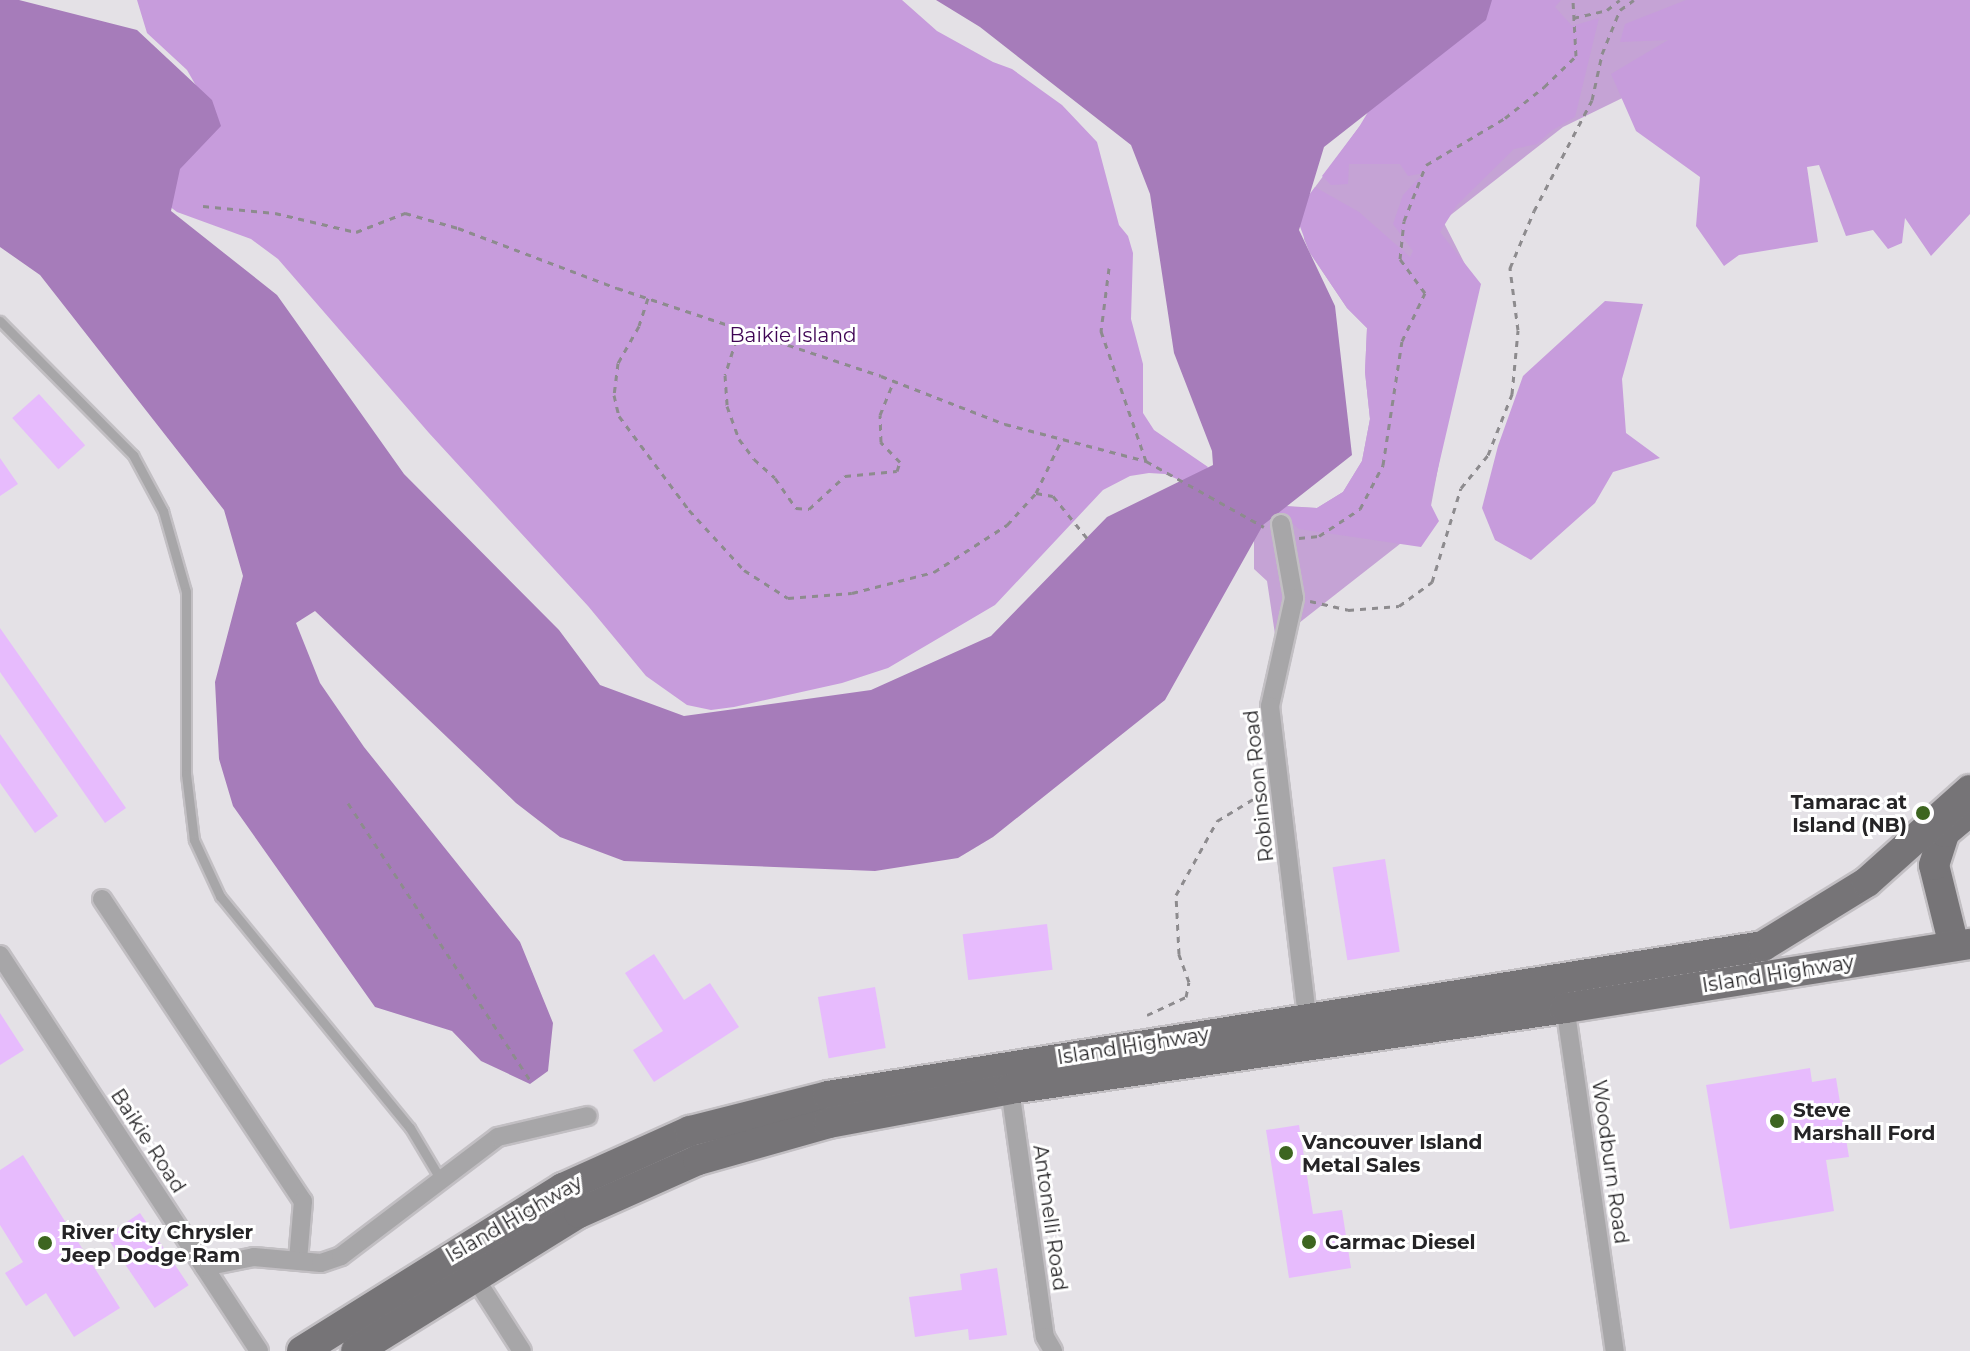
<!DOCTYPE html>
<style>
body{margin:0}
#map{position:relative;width:1970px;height:1351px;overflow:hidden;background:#e4e1e6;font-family:Montserrat,sans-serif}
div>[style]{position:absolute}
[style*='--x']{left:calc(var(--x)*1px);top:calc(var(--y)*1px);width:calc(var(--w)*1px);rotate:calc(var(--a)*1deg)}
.green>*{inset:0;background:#c5a3d5}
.forest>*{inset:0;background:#c79cdc}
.water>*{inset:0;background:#a67cba}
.building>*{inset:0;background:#e7bbfd;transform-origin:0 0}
.path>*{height:3px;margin-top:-1.5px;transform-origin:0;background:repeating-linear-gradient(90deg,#8d8b8e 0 6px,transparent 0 12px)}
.roads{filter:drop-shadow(2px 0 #c2bfc3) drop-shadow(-2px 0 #c2bfc3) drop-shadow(0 2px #c2bfc3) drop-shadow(0 -2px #c2bfc3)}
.service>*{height:9px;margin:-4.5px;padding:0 4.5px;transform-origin:4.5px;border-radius:4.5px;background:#a7a6a8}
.minor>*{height:18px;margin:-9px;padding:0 9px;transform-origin:9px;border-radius:9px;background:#a7a6a8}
.primary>*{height:30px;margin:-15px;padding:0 15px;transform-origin:15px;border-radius:15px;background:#767477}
.dots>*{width:22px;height:22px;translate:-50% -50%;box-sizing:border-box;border:4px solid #fff;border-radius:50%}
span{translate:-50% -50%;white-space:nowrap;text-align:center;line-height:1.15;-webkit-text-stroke:6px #fff;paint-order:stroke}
.park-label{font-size:20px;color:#3f0554}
.street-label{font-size:20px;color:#252426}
.poi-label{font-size:20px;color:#252426;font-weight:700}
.right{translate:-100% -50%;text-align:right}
.left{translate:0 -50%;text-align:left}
</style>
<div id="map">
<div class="green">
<i style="clip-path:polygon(1486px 0,1823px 0,1563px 127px,1443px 221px,1473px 280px,1428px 522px,1276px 641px,1267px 581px,1254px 569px,1254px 533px,1272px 505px,1317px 508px,1343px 492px,1362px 461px,1370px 419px,1365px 372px,1367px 328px,1347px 308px,1310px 253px,1304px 239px,1302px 205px,1359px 127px)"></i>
</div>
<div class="forest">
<i style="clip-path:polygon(137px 0,902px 0,937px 31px,993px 62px,1012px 69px,1062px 105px,1097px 142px,1119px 225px,1128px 236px,1133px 253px,1131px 319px,1143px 364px,1143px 413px,1154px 430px,1208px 467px,1194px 486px,1165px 474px,1149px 473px,1130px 476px,1103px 490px,995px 605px,888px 668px,842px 683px,734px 707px,711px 710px,687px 705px,646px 676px,588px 606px,429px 433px,278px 259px,251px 239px,177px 212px,165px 203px,203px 98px,187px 70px,147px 33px)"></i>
<i style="clip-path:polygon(1486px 0,1561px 0,1555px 7px,1572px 26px,1599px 18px,1575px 117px,1551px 131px,1537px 144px,1514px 149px,1457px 205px,1440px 232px,1481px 284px,1430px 503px,1439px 521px,1421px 547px,1299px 529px,1272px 506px,1317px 508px,1343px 492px,1362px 461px,1370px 419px,1365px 372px,1367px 328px,1347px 308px,1310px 253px,1299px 224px,1302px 205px,1315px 187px,1359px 212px,1410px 257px,1413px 251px,1393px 224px,1403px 195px,1424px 173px,1408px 176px,1400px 164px,1349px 164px,1348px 184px,1331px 185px,1322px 176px,1359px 127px,1389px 77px)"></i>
<i style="clip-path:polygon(1686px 0,1970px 0,1970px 214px,1931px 256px,1905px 218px,1902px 243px,1888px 249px,1873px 230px,1846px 236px,1819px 165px,1807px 167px,1818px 242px,1739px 255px,1724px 266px,1696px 226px,1700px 177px,1636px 131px,1611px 74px,1668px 40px,1620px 42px,1625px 24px)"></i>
<i style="clip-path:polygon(1605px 301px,1643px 304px,1622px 379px,1626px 433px,1660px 458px,1613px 472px,1595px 503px,1531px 560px,1495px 540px,1482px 508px,1498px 446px,1523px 376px)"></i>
</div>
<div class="water">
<i style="clip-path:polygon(0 0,19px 0,137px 30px,212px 100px,221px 126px,180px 169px,171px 211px,277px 295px,404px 474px,559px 630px,600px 685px,684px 716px,871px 690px,991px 636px,1107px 517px,1213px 465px,1212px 451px,1174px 353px,1150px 194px,1131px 145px,980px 27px,936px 0,1492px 0,1486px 20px,1324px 147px,1299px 230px,1335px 306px,1352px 455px,1263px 525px,1165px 700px,993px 837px,958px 858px,875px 871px,624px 861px,560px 837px,516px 803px,315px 611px,296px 623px,320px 683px,364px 747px,520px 942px,553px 1023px,548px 1071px,530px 1084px,481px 1061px,452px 1031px,375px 1007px,233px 806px,219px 759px,215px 682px,243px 576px,224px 510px,40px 275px,0 247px)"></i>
</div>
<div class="building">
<i style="left:39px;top:394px;width:69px;height:36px;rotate:48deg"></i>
<i style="clip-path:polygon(0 458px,18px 484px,0 496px)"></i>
<i style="clip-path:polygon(0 628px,126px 808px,105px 823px,0 672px)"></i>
<i style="clip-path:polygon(0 734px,58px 816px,35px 833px,0 783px)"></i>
<i style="left:1385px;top:859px;width:94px;height:53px;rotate:81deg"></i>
<i style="left:1047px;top:924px;width:46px;height:85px;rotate:83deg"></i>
<i style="clip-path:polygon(654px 954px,684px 1000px,710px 983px,739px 1027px,654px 1082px,633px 1050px,663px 1031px,625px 973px)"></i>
<i style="left:875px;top:987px;width:62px;height:58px;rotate:80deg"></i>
<i style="clip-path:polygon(0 1013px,24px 1050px,0 1065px)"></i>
<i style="clip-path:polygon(1810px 1068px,1812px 1082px,1836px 1078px,1849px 1157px,1826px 1160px,1834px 1211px,1730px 1229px,1706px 1085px)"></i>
<i style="clip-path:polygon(1299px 1125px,1313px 1214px,1342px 1210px,1351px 1268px,1289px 1278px,1266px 1130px)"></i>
<i style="clip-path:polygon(23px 1155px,120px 1308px,74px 1337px,46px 1293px,26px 1306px,5px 1273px,23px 1262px,0 1225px,0 1170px)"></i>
<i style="left:140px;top:1213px;width:87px;height:41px;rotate:56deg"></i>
<i style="clip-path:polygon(997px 1268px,1007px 1335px,969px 1340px,968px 1329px,915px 1337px,909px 1297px,962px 1290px,960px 1274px)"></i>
</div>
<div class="path">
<i style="--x:1573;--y:18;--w:35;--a:-13"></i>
<i style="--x:1607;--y:10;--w:16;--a:-38"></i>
<i style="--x:203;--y:206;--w:72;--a:5.6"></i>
<i style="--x:275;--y:213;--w:83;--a:13.2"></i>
<i style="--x:356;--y:232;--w:53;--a:-21.2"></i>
<i style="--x:405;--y:213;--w:55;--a:15.8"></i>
<i style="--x:458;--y:228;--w:170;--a:20.7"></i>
<i style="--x:617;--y:288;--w:278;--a:18.4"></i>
<i style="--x:881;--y:376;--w:133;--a:21.2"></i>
<i style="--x:1005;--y:424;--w:146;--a:14.7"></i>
<i style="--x:1146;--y:461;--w:135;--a:29.2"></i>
<i style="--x:1109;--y:268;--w:64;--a:97.2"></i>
<i style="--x:1101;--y:331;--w:138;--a:70.9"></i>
<i style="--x:648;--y:298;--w:29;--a:108"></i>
<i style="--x:639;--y:326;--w:43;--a:119.6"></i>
<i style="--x:618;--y:363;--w:32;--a:97"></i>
<i style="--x:614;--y:395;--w:22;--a:77"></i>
<i style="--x:619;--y:416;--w:117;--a:53.3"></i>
<i style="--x:689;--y:510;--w:81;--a:47.5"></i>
<i style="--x:744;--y:570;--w:52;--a:32.5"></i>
<i style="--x:788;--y:598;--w:64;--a:-4.5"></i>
<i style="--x:852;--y:593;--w:85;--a:-14.4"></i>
<i style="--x:934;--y:572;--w:87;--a:-32.8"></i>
<i style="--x:1007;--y:525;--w:43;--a:-47.8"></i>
<i style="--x:1036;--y:493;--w:60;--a:-64.3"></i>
<i style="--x:740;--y:328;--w:49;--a:107.7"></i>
<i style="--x:725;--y:375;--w:31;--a:86"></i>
<i style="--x:727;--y:406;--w:35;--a:70"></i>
<i style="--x:739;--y:439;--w:25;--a:53"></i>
<i style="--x:754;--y:459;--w:28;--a:42"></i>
<i style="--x:775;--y:478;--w:37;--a:55"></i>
<i style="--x:796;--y:508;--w:13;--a:4"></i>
<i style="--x:809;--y:509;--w:49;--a:-42.5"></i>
<i style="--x:845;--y:476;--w:52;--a:-5.5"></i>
<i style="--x:897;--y:471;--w:9;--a:-72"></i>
<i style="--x:900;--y:462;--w:28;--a:-134"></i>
<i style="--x:881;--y:442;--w:27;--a:-92"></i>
<i style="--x:880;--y:415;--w:37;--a:-68"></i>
<i style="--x:1036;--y:493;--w:17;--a:10"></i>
<i style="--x:1053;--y:496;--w:54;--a:51"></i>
<i style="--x:1299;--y:538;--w:20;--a:-6"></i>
<i style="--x:1319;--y:536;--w:49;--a:-33.4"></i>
<i style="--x:1360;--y:509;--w:50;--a:-62.4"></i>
<i style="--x:1383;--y:465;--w:125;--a:-81.3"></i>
<i style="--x:1402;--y:341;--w:53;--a:-64.4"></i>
<i style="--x:1425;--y:293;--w:42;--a:-126.3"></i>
<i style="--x:1400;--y:259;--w:38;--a:-84"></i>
<i style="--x:1404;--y:221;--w:60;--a:-68.6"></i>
<i style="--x:1426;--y:165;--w:92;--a:-30.7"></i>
<i style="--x:1505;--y:118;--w:50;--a:-38.5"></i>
<i style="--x:1544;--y:87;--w:45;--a:-44.1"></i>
<i style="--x:1576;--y:56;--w:56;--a:-93.1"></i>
<i style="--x:1310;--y:601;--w:39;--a:13"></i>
<i style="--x:1348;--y:610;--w:51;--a:-4.5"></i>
<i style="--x:1399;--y:606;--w:41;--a:-36"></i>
<i style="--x:1432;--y:582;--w:98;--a:-72.9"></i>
<i style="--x:1461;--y:488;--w:43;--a:-50.7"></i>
<i style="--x:1488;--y:455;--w:66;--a:-68.5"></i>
<i style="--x:1512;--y:394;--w:64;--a:-84.6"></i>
<i style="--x:1518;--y:330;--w:63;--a:-97.4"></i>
<i style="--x:1510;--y:268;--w:62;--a:-67.2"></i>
<i style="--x:1534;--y:211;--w:125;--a:-62.4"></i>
<i style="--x:1592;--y:100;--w:47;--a:-77.7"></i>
<i style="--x:1602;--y:54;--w:48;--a:-67.8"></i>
<i style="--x:1620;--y:10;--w:17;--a:-36"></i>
<i style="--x:348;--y:803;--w:335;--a:56.7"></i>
<i style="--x:1147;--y:1015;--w:43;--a:-24.8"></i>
<i style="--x:1186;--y:997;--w:15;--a:-79"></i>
<i style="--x:1189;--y:982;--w:30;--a:-110"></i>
<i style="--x:1179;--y:954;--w:59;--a:-92.9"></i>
<i style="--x:1176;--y:895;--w:85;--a:-61"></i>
<i style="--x:1217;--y:821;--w:54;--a:-31.3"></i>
</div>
<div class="roads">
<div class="service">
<i style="--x:0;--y:321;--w:189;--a:45.2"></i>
<i style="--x:133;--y:455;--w:64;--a:61.8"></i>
<i style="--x:163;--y:511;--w:84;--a:74.1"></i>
<i style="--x:186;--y:592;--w:182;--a:90"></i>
<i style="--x:186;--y:774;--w:66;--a:83.1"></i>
<i style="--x:194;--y:840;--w:62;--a:65.1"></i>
<i style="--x:220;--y:896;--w:300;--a:50.7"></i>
<i style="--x:410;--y:1128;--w:61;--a:59.2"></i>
</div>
<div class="minor">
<i style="--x:1281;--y:524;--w:75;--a:80"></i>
<i style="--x:1294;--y:598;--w:111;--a:102.5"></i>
<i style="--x:1270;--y:706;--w:323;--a:83.2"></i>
<i style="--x:102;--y:899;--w:363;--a:56.4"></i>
<i style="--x:303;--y:1201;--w:60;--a:94.8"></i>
<i style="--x:0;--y:955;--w:473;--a:56.8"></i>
<i style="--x:1564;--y:999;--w:356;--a:81.8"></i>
<i style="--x:1010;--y:1089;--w:250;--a:82"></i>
<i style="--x:1045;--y:1337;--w:16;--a:60"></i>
<i style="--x:204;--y:1267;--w:51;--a:-11.3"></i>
<i style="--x:254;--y:1257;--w:67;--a:5.1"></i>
<i style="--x:321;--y:1263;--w:21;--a:-19"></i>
<i style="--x:341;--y:1256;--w:197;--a:-37.2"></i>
<i style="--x:498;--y:1137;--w:92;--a:-13.1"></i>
<i style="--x:470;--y:1270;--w:96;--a:57.3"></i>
</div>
<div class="primary">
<i style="--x:1954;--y:946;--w:83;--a:-103.9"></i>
<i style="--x:1934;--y:865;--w:35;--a:-72"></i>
<i style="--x:1945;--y:832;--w:26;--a:-40"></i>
<i style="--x:302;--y:1351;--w:308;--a:-32"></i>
<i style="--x:563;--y:1188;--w:139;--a:-24.2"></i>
<i style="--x:690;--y:1131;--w:142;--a:-14.2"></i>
<i style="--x:828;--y:1096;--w:947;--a:-9.11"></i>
<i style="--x:1763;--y:946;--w:122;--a:-31.6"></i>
<i style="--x:1867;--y:882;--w:138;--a:-41.8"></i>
<i style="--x:356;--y:1351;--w:262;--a:-31.8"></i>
<i style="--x:579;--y:1213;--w:130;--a:-24"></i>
<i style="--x:698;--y:1160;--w:136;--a:-15.8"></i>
<i style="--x:829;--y:1123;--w:184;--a:-10.6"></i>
<i style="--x:1010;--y:1089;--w:561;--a:-8.3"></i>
<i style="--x:1565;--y:1008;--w:410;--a:-9"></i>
</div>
</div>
<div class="dots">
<i style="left:1923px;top:813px;background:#3d6520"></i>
<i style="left:1777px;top:1121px;background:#3d6520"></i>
<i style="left:1286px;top:1153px;background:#3d6520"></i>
<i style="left:1309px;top:1242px;background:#3d6520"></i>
<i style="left:45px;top:1243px;background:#3d6520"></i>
</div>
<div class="park-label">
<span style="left:793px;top:335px">Baikie Island</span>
</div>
<div class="street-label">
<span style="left:1259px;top:786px;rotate:-96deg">Robinson Road</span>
<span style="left:1778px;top:974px;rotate:-9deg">Island Highway</span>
<span style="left:1133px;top:1046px;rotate:-9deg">Island Highway</span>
<span style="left:148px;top:1141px;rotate:57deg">Baikie Road</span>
<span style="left:1610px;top:1162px;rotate:82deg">Woodburn Road</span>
<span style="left:1050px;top:1218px;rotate:82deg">Antonelli Road</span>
<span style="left:514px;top:1219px;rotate:-30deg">Island Highway</span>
</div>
<div class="poi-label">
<span class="right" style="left:1907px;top:814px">Tamarac at<br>Island (NB)</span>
<span class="left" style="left:1793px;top:1122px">Steve<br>Marshall Ford</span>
<span class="left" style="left:1302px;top:1154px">Vancouver Island<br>Metal Sales</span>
<span class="left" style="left:61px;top:1244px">River City Chrysler<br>Jeep Dodge Ram</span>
<span class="left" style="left:1325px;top:1242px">Carmac Diesel</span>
</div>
</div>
